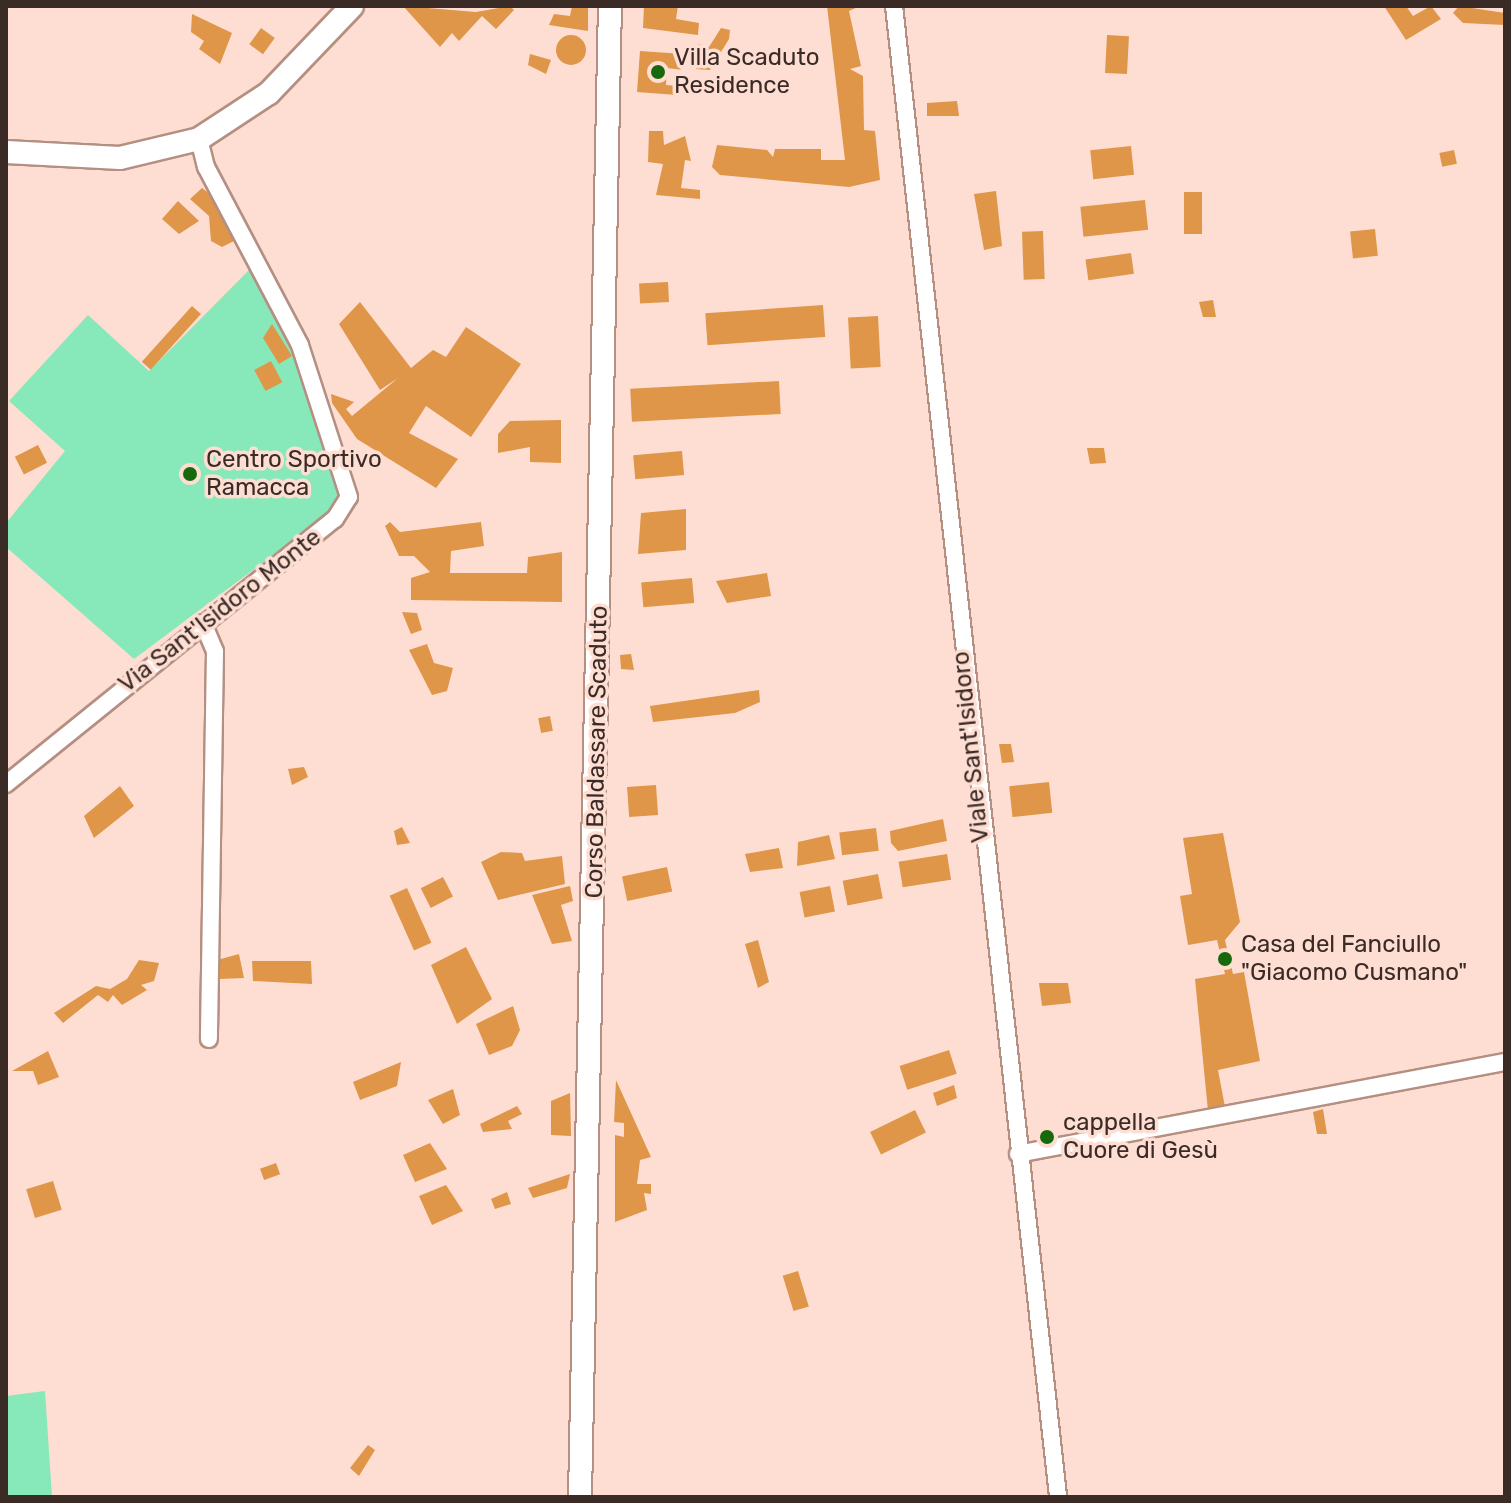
<!DOCTYPE html>
<meta charset="utf-8">
<style>
body{margin:0}
#map{position:relative;width:1511px;height:1503px;overflow:hidden;background:#feded3;font-family:Rubik,sans-serif}
div>[style]{position:absolute}
[style*='--x']{left:calc(var(--x)*1px);top:calc(var(--y)*1px);width:calc(var(--w)*1px);rotate:calc(var(--a)*1deg)}
.green>*{inset:0;background:#87e8b9}
.building>*{inset:0;background:#df9648;transform-origin:0 0}
.round{border-radius:50%}
.roads{filter:drop-shadow(2px 0 #b48f82) drop-shadow(-2px 0 #b48f82) drop-shadow(0 2px #b48f82) drop-shadow(0 -2px #b48f82)}
.street>*{height:16px;margin:-8px;padding:0 8px;transform-origin:8px;border-radius:8px;background:#fff}
.secondary>*{height:22px;margin:-11px;padding:0 11px;transform-origin:11px;border-radius:11px;background:#fff}
.dots>*{width:22px;height:22px;translate:-50% -50%;box-sizing:border-box;border:4px solid #feded3;border-radius:50%}
span{translate:-50% -50%;white-space:nowrap;text-align:center;line-height:1.15;-webkit-text-stroke:7px #feded3;paint-order:stroke}
.poi-label{font-size:24px;color:#3a2b26}
.left{translate:0 -50%;text-align:left}
.street-label{font-size:24px;color:#3a2b26}
.frame{position:absolute;inset:0;border:8px solid #3a2b26;pointer-events:none}
</style>
<div id="map">
<div class="green">
<i style="clip-path:polygon(250px 269px,295px 357px,340px 497px,336px 508px,134px 659px,6px 547px,6px 523px,65px 451px,9px 401px,88px 315px,149px 371px)"></i>
<i style="clip-path:polygon(45px 1391px,52px 1497px,6px 1497px,6px 1396px)"></i>
</div>
<div class="building">
<i style="clip-path:polygon(403px 6px,476px 12px,510px 6px,514px 10px,496px 29px,482px 16px,459px 41px,452px 33px,440px 47px)"></i>
<i style="clip-path:polygon(572px 6px,588px 6px,588px 31px,549px 25px,554px 14px,570px 16px)"></i>
<i style="clip-path:polygon(644px 6px,678px 6px,676px 19px,699px 23px,698px 35px,643px 28px)"></i>
<i style="clip-path:polygon(827px 6px,860px 6px,849px 11px,861px 66px,850px 69px,863px 76px,864px 130px,875px 131px,880px 180px,849px 187px,720px 175px,712px 167px,717px 145px,767px 150px,773px 157px,775px 149px,821px 149px,821px 160px,845px 160px)"></i>
<i style="clip-path:polygon(1384px 6px,1406px 6px,1413px 16px,1431px 6px,1441px 19px,1406px 40px)"></i>
<i style="clip-path:polygon(1459px 6px,1505px 13px,1505px 25px,1463px 23px,1453px 13px)"></i>
<i style="clip-path:polygon(192px 14px,232px 33px,220px 64px,199px 49px,204px 41px,191px 32px)"></i>
<i style="left:261px;top:28px;width:17px;height:20px;rotate:36deg"></i>
<i style="clip-path:polygon(721px 28px,730px 30px,729px 39px,710px 70px,696px 69px,698px 44px,709px 47px)"></i>
<i class="round" style="left:556px;top:35px;width:30px;height:30px"></i>
<i style="left:1107px;top:35px;width:22px;height:38px;rotate:3deg"></i>
<i style="clip-path:polygon(640px 51px,684px 54px,683px 70px,667px 68px,666px 85px,678px 86px,677px 95px,637px 92px)"></i>
<i style="clip-path:polygon(530px 54px,551px 60px,546px 74px,528px 65px)"></i>
<i style="clip-path:polygon(957px 101px,959px 116px,927px 116px,927px 103px)"></i>
<i style="clip-path:polygon(649px 131px,663px 131px,664px 145px,685px 136px,691px 161px,685px 160px,681px 188px,700px 190px,700px 199px,656px 195px,663px 164px,648px 162px)"></i>
<i style="left:1131px;top:146px;width:29px;height:41px;rotate:84deg"></i>
<i style="left:1454px;top:150px;width:14px;height:15px;rotate:78deg"></i>
<i style="clip-path:polygon(202px 188px,210px 194px,234px 241px,222px 247px,211px 241px,209px 216px,190px 199px)"></i>
<i style="clip-path:polygon(996px 191px,1002px 246px,984px 250px,974px 194px)"></i>
<i style="left:1184px;top:192px;width:18px;height:42px"></i>
<i style="left:1145px;top:200px;width:30px;height:65px;rotate:84deg"></i>
<i style="clip-path:polygon(178px 201px,199px 221px,179px 234px,162px 219px)"></i>
<i style="left:1375px;top:229px;width:27px;height:25px;rotate:84deg"></i>
<i style="left:1043px;top:231px;width:48px;height:21px;rotate:88deg"></i>
<i style="left:1131px;top:253px;width:21px;height:46px;rotate:82deg"></i>
<i style="left:668px;top:282px;width:20px;height:29px;rotate:87deg"></i>
<i style="clip-path:polygon(1213px 300px,1216px 317px,1203px 317px,1199px 302px)"></i>
<i style="clip-path:polygon(360px 302px,411px 368px,433px 350px,446px 357px,466px 327px,521px 364px,471px 437px,426px 406px,409px 433px,458px 459px,436px 488px,357px 439px,332px 403px,331px 394px,354px 402px,346px 409px,352px 416px,398px 378px,380px 390px,339px 324px)"></i>
<i style="left:823px;top:305px;width:32px;height:118px;rotate:86deg"></i>
<i style="left:192px;top:306px;width:12px;height:75px;rotate:42deg"></i>
<i style="left:878px;top:316px;width:51px;height:30px;rotate:87deg"></i>
<i style="clip-path:polygon(272px 324px,292px 356px,279px 364px,263px 338px)"></i>
<i style="left:271px;top:361px;width:24px;height:19px;rotate:62deg"></i>
<i style="left:779px;top:381px;width:33px;height:149px;rotate:87deg"></i>
<i style="clip-path:polygon(561px 420px,561px 463px,530px 462px,530px 447px,498px 453px,498px 434px,510px 421px)"></i>
<i style="left:38px;top:445px;width:20px;height:26px;rotate:63deg"></i>
<i style="clip-path:polygon(1087px 448px,1104px 448px,1106px 463px,1090px 464px)"></i>
<i style="left:682px;top:451px;width:24px;height:49px;rotate:85deg"></i>
<i style="clip-path:polygon(686px 509px,686px 550px,638px 554px,641px 513px)"></i>
<i style="clip-path:polygon(390px 522px,400px 532px,481px 522px,484px 546px,451px 551px,450px 573px,527px 573px,528px 557px,562px 552px,562px 602px,411px 600px,411px 578px,430px 572px,414px 556px,399px 556px,385px 526px)"></i>
<i style="clip-path:polygon(767px 573px,771px 596px,727px 603px,716px 581px)"></i>
<i style="left:692px;top:578px;width:25px;height:51px;rotate:85deg"></i>
<i style="clip-path:polygon(402px 612px,417px 613px,422px 630px,411px 634px)"></i>
<i style="clip-path:polygon(427px 644px,434px 663px,453px 668px,447px 691px,432px 695px,409px 650px)"></i>
<i style="clip-path:polygon(631px 654px,634px 670px,621px 669px,620px 655px)"></i>
<i style="clip-path:polygon(759px 690px,760px 702px,735px 713px,653px 722px,650px 706px)"></i>
<i style="left:550px;top:716px;width:15px;height:12px;rotate:79deg"></i>
<i style="clip-path:polygon(999px 744px,1011px 744px,1014px 762px,1002px 763px)"></i>
<i style="clip-path:polygon(304px 767px,308px 777px,292px 785px,288px 769px)"></i>
<i style="left:1049px;top:782px;width:31px;height:40px;rotate:84deg"></i>
<i style="left:656px;top:785px;width:30px;height:29px;rotate:86deg"></i>
<i style="clip-path:polygon(120px 786px,134px 806px,94px 838px,84px 816px)"></i>
<i style="clip-path:polygon(943px 819px,947px 841px,898px 851px,891px 843px,890px 831px)"></i>
<i style="clip-path:polygon(402px 827px,410px 843px,397px 845px,394px 831px)"></i>
<i style="left:876px;top:828px;width:23px;height:37px;rotate:83deg"></i>
<i style="clip-path:polygon(1223px 833px,1240px 922px,1225px 940px,1233px 974px,1244px 972px,1260px 1061px,1218px 1070px,1225px 1107px,1208px 1111px,1195px 979px,1225px 974px,1217px 940px,1188px 945px,1180px 896px,1192px 894px,1183px 838px)"></i>
<i style="clip-path:polygon(829px 835px,835px 859px,797px 866px,798px 842px)"></i>
<i style="clip-path:polygon(779px 848px,783px 868px,750px 872px,745px 854px)"></i>
<i style="clip-path:polygon(501px 852px,522px 853px,525px 861px,562px 856px,565px 884px,498px 900px,481px 862px)"></i>
<i style="left:947px;top:854px;width:26px;height:49px;rotate:81deg"></i>
<i style="left:667px;top:867px;width:25px;height:46px;rotate:78deg"></i>
<i style="left:878px;top:874px;width:25px;height:36px;rotate:79deg"></i>
<i style="left:443px;top:877px;width:22px;height:25px;rotate:63deg"></i>
<i style="clip-path:polygon(570px 886px,573px 901px,561px 905px,572px 941px,552px 944px,532px 895px)"></i>
<i style="left:830px;top:886px;width:26px;height:31px;rotate:79deg"></i>
<i style="left:407px;top:888px;width:60px;height:19px;rotate:66deg"></i>
<i style="clip-path:polygon(758px 940px,769px 982px,758px 988px,745px 944px)"></i>
<i style="clip-path:polygon(466px 947px,492px 999px,457px 1024px,431px 965px)"></i>
<i style="clip-path:polygon(239px 954px,244px 978px,220px 979px,217px 960px)"></i>
<i style="clip-path:polygon(139px 960px,159px 963px,154px 981px,141px 985px,147px 990px,122px 1005px,113px 995px,108px 1002px,98px 995px,63px 1023px,54px 1013px,96px 986px,110px 989px,127px 979px)"></i>
<i style="clip-path:polygon(252px 961px,311px 961px,312px 984px,253px 981px)"></i>
<i style="clip-path:polygon(1039px 983px,1068px 983px,1071px 1003px,1042px 1006px)"></i>
<i style="clip-path:polygon(513px 1006px,520px 1030px,512px 1046px,489px 1055px,476px 1024px)"></i>
<i style="left:949px;top:1050px;width:25px;height:52px;rotate:72deg"></i>
<i style="clip-path:polygon(48px 1051px,59px 1077px,38px 1085px,33px 1071px,12px 1071px)"></i>
<i style="clip-path:polygon(401px 1062px,397px 1086px,360px 1100px,353px 1082px)"></i>
<i style="clip-path:polygon(616px 1080px,651px 1157px,640px 1160px,637px 1184px,651px 1184px,651px 1194px,644px 1193px,647px 1210px,615px 1222px,615px 1135px,624px 1137px,624px 1123px,614px 1122px)"></i>
<i style="clip-path:polygon(954px 1085px,957px 1098px,937px 1106px,933px 1093px)"></i>
<i style="clip-path:polygon(453px 1089px,460px 1115px,443px 1124px,428px 1100px)"></i>
<i style="clip-path:polygon(570px 1093px,571px 1136px,551px 1135px,551px 1101px)"></i>
<i style="clip-path:polygon(517px 1106px,522px 1114px,508px 1121px,512px 1129px,483px 1132px,480px 1124px)"></i>
<i style="clip-path:polygon(1323px 1109px,1327px 1134px,1317px 1134px,1313px 1112px)"></i>
<i style="left:915px;top:1110px;width:25px;height:50px;rotate:64deg"></i>
<i style="clip-path:polygon(430px 1143px,447px 1169px,415px 1182px,403px 1155px)"></i>
<i style="left:276px;top:1163px;width:12px;height:17px;rotate:70deg"></i>
<i style="clip-path:polygon(570px 1174px,567px 1188px,533px 1198px,528px 1188px)"></i>
<i style="left:53px;top:1181px;width:30px;height:28px;rotate:73deg"></i>
<i style="clip-path:polygon(446px 1185px,463px 1211px,432px 1225px,419px 1196px)"></i>
<i style="clip-path:polygon(507px 1192px,511px 1204px,495px 1209px,491px 1199px)"></i>
<i style="left:798px;top:1271px;width:37px;height:16px;rotate:73deg"></i>
<i style="clip-path:polygon(368px 1445px,375px 1450px,359px 1476px,350px 1468px)"></i>
</div>
<div class="roads">
<div class="street">
<i style="--x:894;--y:6;--w:1500;--a:83.72"></i>
<i style="--x:203;--y:623;--w:30;--a:67"></i>
<i style="--x:215;--y:651;--w:388;--a:90.9"></i>
<i style="--x:6;--y:784;--w:422;--a:-38.9"></i>
<i style="--x:335;--y:519;--w:26;--a:-58"></i>
<i style="--x:349;--y:497;--w:160;--a:-107.9"></i>
<i style="--x:300;--y:345;--w:201;--a:-117.8"></i>
<i style="--x:206;--y:167;--w:29;--a:-104"></i>
<i style="--x:1018;--y:1154;--w:496;--a:-10.7"></i>
</div>
<div class="secondary">
<i style="--x:6;--y:152;--w:114;--a:3"></i>
<i style="--x:120;--y:158;--w:81;--a:-13.5"></i>
<i style="--x:199;--y:139;--w:84;--a:-33.3"></i>
<i style="--x:269;--y:93;--w:120;--a:-46.3"></i>
<i style="--x:580;--y:1497;--w:1491;--a:-88.85"></i>
</div>
</div>
<div class="dots">
<i style="left:658px;top:72px;background:#18690c"></i>
<i style="left:190px;top:474px;background:#18690c"></i>
<i style="left:1225px;top:959px;background:#18690c"></i>
<i style="left:1047px;top:1137px;background:#18690c"></i>
</div>
<div class="poi-label">
<span class="left" style="left:674px;top:72px">Villa Scaduto<br>Residence</span>
<span class="left" style="left:206px;top:474px">Centro Sportivo<br>Ramacca</span>
<span class="left" style="left:1241px;top:959px">Casa del Fanciullo<br>"Giacomo Cusmano"</span>
<span class="left" style="left:1063px;top:1137px">cappella<br>Cuore di Gesù</span>
</div>
<div class="street-label">
<span style="left:220px;top:611px;rotate:-38deg">Via Sant'Isidoro Monte</span>
<span style="left:971px;top:747px;rotate:-96deg">Viale Sant'Isidoro</span>
<span style="left:597px;top:752px;rotate:-89deg">Corso Baldassare Scaduto</span>
</div>
<div class="frame"></div>
</div>
